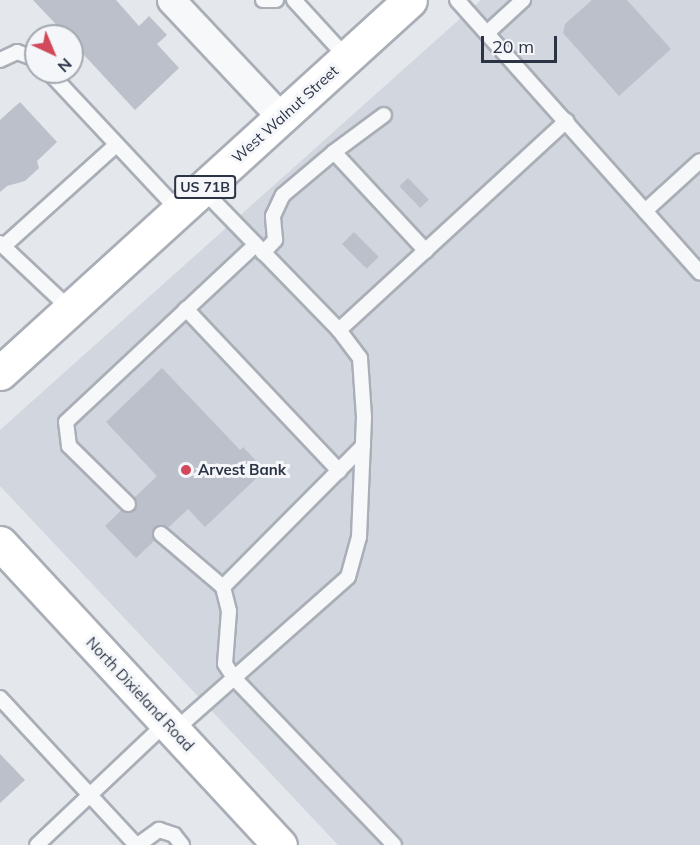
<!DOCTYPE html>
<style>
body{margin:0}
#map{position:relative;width:700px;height:845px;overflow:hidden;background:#e4e7ec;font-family:Mulish,sans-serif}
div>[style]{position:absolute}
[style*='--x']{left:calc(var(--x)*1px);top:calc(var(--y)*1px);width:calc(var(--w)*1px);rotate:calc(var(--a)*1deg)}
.built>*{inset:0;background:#d2d6de}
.building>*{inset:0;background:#bbc0ca;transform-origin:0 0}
.roads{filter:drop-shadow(2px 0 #a9aeb7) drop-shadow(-2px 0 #a9aeb7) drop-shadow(0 2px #a9aeb7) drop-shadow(0 -2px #a9aeb7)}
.lane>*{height:14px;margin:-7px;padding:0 7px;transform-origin:7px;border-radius:7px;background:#f7f8fa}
.street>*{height:27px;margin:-13.5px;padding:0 13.5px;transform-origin:13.5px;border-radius:13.5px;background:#f7f8fa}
.secondary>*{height:33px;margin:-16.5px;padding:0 16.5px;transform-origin:16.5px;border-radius:16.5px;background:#fff}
.primary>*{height:33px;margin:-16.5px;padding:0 16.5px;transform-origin:16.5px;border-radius:16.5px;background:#fff}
.dots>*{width:16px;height:16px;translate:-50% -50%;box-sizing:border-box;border:3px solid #f4f6f9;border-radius:50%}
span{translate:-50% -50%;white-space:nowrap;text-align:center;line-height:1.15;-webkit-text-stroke:6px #f4f6f9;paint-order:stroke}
.shield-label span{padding:2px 4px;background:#f4f6f9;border:2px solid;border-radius:4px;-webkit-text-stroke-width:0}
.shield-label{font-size:14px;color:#2b3445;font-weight:700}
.street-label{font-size:15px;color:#2b3445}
.poi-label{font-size:15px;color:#2b3445;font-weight:700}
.left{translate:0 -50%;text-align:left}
.north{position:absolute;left:24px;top:24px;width:60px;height:60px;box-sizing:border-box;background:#f4f6f9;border:2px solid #a4a8b1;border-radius:50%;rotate:136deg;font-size:16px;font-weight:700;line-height:24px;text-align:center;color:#2b3445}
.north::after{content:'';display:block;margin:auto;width:21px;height:27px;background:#d1495b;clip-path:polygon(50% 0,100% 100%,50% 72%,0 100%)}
.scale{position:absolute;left:481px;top:36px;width:76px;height:27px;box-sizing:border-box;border:3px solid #2b3445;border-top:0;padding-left:8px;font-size:18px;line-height:21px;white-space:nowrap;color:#2b3445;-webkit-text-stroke:4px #f4f6f9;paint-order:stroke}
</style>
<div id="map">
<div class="built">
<i style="clip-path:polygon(481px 0,700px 0,700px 845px,338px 845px,0 486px,0 430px)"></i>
</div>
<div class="building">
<i style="clip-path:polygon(33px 0,116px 0,139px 26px,149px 16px,167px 35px,157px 44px,179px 68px,135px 110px,72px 42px,72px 36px,67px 36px)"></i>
<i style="clip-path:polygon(592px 0,627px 0,671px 49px,619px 96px,563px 33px,565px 24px)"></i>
<i style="clip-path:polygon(20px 102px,57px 142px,37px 161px,39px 168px,25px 181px,7px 186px,0 192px,0 120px)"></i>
<i style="left:408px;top:178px;width:30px;height:12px;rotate:46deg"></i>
<i style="left:354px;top:232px;width:35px;height:17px;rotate:45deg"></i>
<i style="clip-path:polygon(162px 368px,240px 450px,243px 447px,265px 470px,205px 527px,188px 509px,136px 558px,105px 526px,157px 476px,106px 422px)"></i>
<i style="clip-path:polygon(0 754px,25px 780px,0 803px)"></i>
</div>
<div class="roads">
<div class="lane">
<i style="--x:263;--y:0;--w:13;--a:0"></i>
<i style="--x:294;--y:0;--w:79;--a:47.6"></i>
<i style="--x:457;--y:0;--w:365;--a:48.3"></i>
<i style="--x:487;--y:33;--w:49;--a:-42.5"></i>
<i style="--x:0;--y:60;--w:19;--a:-25"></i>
<i style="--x:17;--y:52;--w:20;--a:20"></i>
<i style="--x:49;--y:72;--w:189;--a:46.9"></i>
<i style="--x:334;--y:152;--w:62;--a:-36.5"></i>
<i style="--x:645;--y:211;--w:74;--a:-42.3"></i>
<i style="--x:0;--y:243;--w:96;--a:43.3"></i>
<i style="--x:5;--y:245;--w:149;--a:-42"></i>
<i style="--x:263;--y:253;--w:18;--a:-47"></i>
<i style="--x:275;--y:240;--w:24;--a:-95"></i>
<i style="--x:273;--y:216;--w:23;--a:-65"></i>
<i style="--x:283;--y:195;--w:67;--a:-40.1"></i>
<i style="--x:334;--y:152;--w:135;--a:47.1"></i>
<i style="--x:186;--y:309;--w:223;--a:46.6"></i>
<i style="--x:339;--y:330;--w:309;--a:-42.6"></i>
<i style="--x:128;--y:504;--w:83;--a:-135.5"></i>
<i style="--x:69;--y:446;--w:24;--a:-97"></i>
<i style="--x:66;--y:422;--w:259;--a:-43.1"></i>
<i style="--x:161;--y:534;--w:82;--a:40.5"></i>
<i style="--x:223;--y:587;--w:25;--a:76"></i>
<i style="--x:229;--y:611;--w:53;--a:94.3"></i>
<i style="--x:225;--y:664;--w:17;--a:57"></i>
<i style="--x:234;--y:678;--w:231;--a:46.2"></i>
<i style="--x:223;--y:587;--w:199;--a:-45.2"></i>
<i style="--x:0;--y:698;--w:200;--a:47.2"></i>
<i style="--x:174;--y:731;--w:232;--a:-41.5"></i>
<i style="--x:348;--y:577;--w:41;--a:-74.6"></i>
<i style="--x:359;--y:537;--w:120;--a:-87.6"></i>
<i style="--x:364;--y:417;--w:59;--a:-93.9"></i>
<i style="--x:360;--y:358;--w:35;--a:-127"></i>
<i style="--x:339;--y:330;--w:197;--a:-134.2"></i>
<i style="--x:37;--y:845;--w:178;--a:-43.4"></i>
<i style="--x:138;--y:845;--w:26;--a:-36"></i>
<i style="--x:159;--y:830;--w:16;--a:18"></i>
<i style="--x:174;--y:835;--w:13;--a:51"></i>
</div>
<div class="street">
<i style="--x:171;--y:0;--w:161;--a:46.8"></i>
</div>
<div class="secondary">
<i style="--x:0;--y:543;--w:412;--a:47.2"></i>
</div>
<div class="primary">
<i style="--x:0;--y:373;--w:554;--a:-42.29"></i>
</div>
</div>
<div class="dots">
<i style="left:186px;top:470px;background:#d1495b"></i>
</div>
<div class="shield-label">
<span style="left:205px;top:187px">US 71B</span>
</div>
<div class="street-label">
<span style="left:285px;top:114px;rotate:-42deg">West Walnut Street</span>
<span style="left:140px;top:694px;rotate:47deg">North Dixieland Road</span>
</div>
<div class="poi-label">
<span class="left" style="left:198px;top:470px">Arvest Bank</span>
</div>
<div class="north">N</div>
<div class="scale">20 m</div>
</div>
